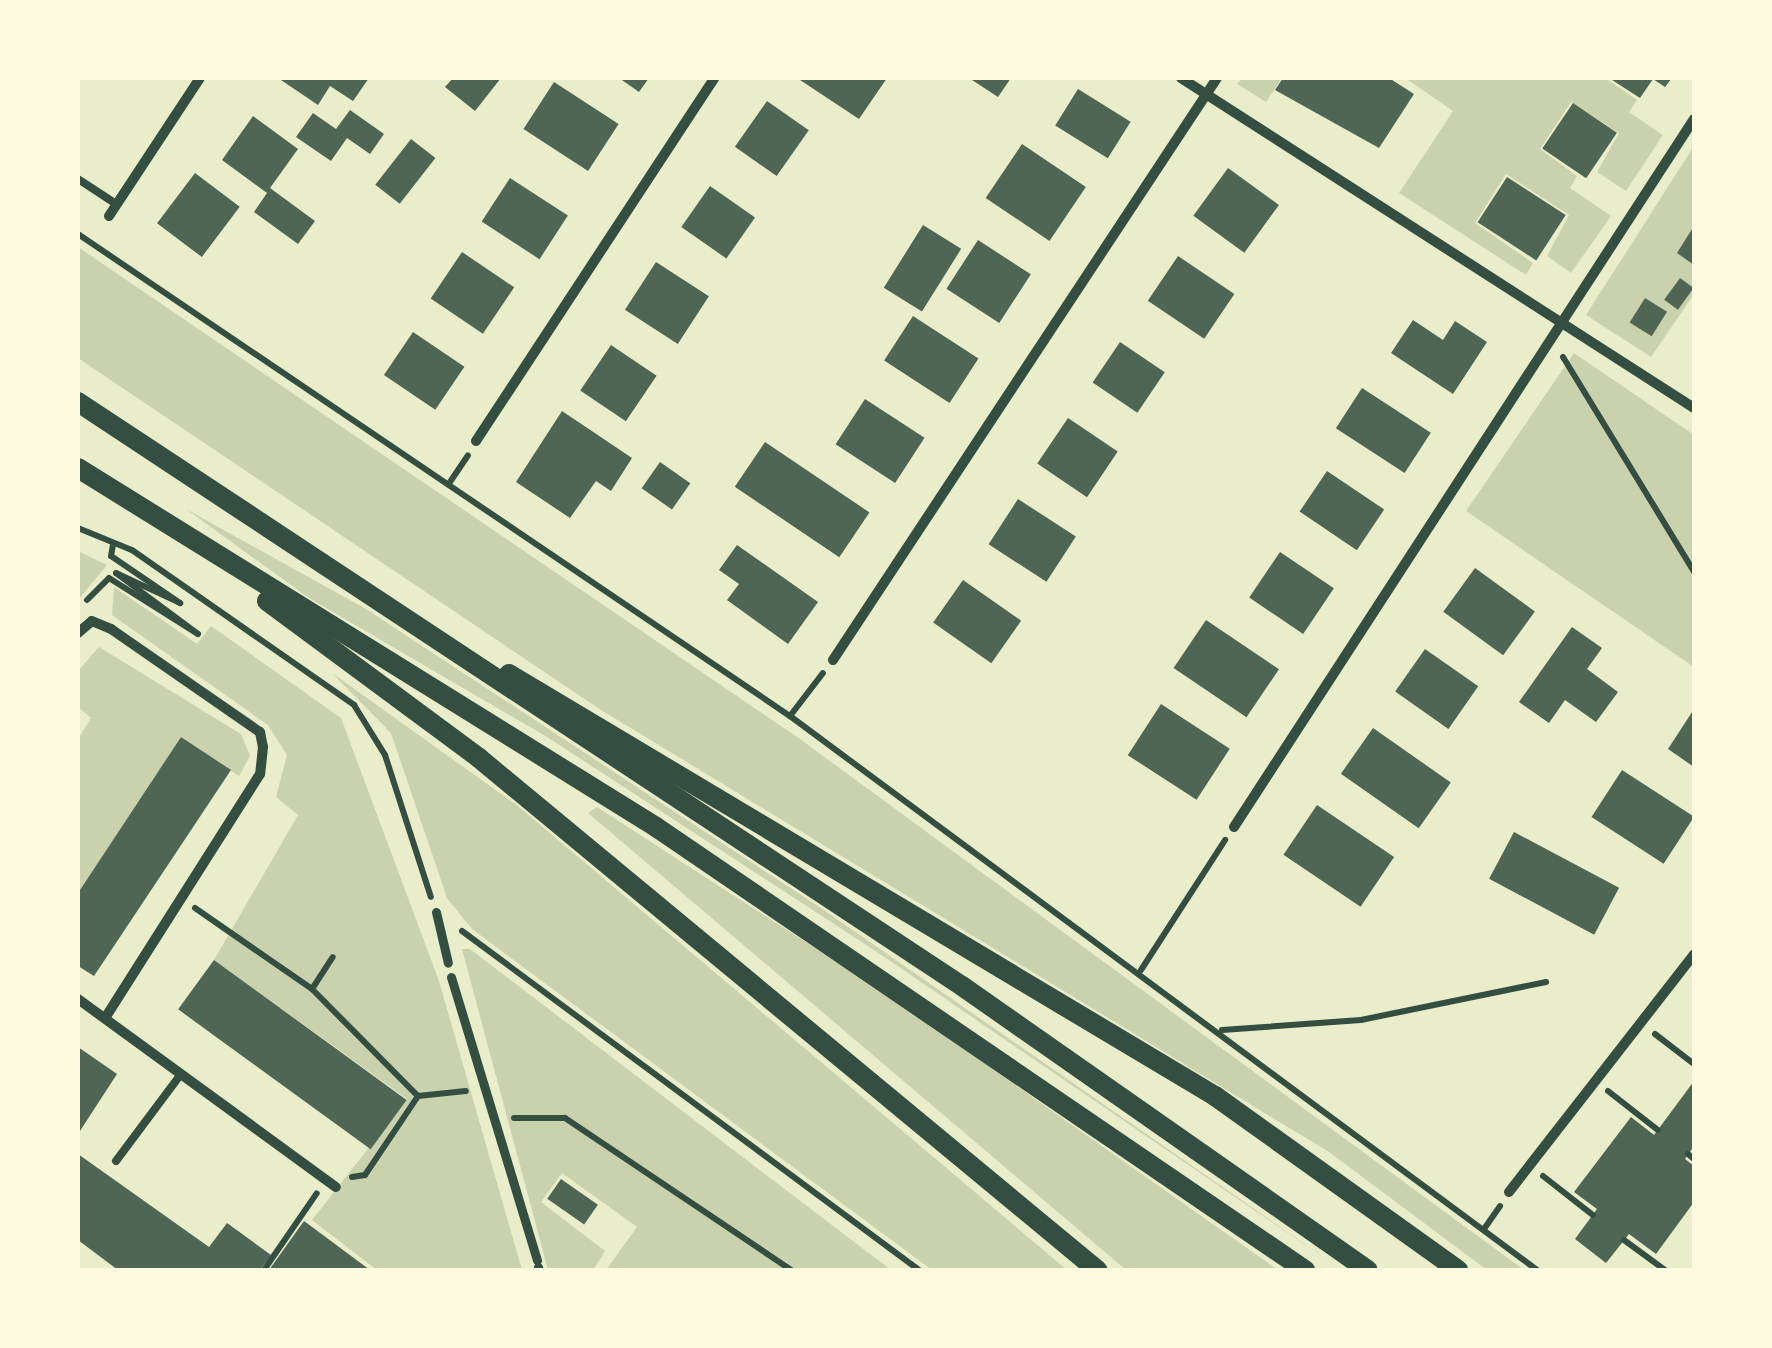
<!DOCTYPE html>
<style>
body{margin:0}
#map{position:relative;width:1772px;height:1348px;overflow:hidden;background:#e9edc9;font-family:"DM Sans",sans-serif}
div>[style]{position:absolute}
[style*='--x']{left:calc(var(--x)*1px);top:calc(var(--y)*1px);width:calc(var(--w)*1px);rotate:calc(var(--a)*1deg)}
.green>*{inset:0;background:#cad2ad}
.building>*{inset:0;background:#4f6655;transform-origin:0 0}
.path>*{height:6px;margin:-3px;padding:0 3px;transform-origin:3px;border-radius:3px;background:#344e41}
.service>*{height:8px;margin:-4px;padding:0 4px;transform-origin:4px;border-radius:4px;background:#344e41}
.pedestrian>*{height:9px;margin:-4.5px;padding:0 4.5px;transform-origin:4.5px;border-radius:4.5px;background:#344e41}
.minor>*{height:10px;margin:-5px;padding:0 5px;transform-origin:5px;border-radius:5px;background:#344e41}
.secondary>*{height:20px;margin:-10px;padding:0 10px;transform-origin:10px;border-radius:10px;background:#344e41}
span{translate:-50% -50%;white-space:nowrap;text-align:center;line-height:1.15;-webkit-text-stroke:8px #fefae0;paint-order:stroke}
.frame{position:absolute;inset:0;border:80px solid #fefae0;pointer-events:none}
</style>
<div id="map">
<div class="green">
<i style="clip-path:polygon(1242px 78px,1282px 78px,1266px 102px,1237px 84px)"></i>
<i style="clip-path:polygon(1405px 78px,1605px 78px,1637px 100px,1629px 112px,1663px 135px,1626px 191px,1597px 172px,1619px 133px,1571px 102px,1540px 149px,1577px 176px,1570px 188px,1611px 216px,1571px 273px,1547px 256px,1569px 215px,1506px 174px,1475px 223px,1533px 263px,1526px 275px,1399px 193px,1453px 111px)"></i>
<i style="clip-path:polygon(1694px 146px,1694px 294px,1651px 357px,1586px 315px)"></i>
<i style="clip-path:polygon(78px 247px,800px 739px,1524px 1270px,1487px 1270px,1329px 1152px,601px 710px,78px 358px)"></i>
<i style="clip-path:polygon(1574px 353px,1694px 435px,1694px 667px,1466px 511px)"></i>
<i style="clip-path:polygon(186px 509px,366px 609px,821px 908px,1342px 1270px,874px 950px,547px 737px,309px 598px)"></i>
<i style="clip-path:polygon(78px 551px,107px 565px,78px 600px)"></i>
<i style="clip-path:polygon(114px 587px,197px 644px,211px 626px,341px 718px,439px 981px,522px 1270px,377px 1270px,312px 1220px,407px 1099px,214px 960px,298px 815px,276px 797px,287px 755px,268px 725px,112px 615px)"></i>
<i style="clip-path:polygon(99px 647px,241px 734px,250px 756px,239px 776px,181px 737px,78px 893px,78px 739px,91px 718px,78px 707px,78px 671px)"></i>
<i style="clip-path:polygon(332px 673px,518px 806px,1067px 1270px,932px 1270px,472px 929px,447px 898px,391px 733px)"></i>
<i style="clip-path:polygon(597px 807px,892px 998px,1278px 1270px,1126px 1270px,588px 813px)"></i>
<i style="clip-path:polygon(462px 949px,470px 949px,891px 1270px,606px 1270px,637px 1227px,562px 1173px,541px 1202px,605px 1251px,593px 1270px,548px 1270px)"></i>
</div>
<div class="building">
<i style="clip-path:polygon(278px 78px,369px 78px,353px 101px,330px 86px,318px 105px)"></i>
<i style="clip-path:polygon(453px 78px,501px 78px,475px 111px,445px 87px)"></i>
<i style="clip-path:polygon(619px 78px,649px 78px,639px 92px)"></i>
<i style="clip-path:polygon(797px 78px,887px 78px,859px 119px)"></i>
<i style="clip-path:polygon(969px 78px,1011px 78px,998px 97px)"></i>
<i style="clip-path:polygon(1283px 78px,1389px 78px,1414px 94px,1379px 148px,1275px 90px)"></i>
<i style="clip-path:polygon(1609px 78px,1672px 78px,1665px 87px,1653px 79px,1640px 98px)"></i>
<i style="left:554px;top:82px;width:77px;height:56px;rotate:33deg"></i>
<i style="left:1078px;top:89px;width:62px;height:43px;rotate:32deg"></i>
<i style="left:767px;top:101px;width:51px;height:56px;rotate:35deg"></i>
<i style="left:1573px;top:103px;width:53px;height:55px;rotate:34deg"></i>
<i style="clip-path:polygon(350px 110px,384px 134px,370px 154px,347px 138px,331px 161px,296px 137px,313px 113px,336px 129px)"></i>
<i style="clip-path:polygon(253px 116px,298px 149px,270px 188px,315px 221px,298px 244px,254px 212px,267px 193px,222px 160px)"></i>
<i style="left:411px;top:139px;width:31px;height:58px;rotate:38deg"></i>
<i style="left:1022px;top:144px;width:77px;height:65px;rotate:34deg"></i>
<i style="left:1228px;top:168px;width:63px;height:59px;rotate:36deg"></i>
<i style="left:195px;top:173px;width:56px;height:63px;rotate:37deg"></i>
<i style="left:1507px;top:177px;width:70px;height:54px;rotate:33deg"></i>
<i style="left:510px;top:178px;width:69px;height:52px;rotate:33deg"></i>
<i style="left:710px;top:186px;width:55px;height:50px;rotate:35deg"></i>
<i style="left:923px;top:225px;width:45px;height:74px;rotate:32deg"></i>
<i style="clip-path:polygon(1694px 226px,1694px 265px,1677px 253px)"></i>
<i style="left:978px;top:240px;width:63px;height:58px;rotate:33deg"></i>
<i style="left:462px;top:252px;width:63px;height:56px;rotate:34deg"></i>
<i style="left:1178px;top:256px;width:68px;height:54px;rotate:34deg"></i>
<i style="left:656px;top:262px;width:63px;height:57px;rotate:33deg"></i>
<i style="left:1680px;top:278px;width:17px;height:27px;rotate:36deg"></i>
<i style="left:1645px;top:298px;width:26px;height:29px;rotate:32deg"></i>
<i style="left:913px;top:316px;width:78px;height:53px;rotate:33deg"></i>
<i style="clip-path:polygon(1413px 320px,1443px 340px,1455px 321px,1487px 342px,1453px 394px,1391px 353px)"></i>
<i style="left:413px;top:332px;width:62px;height:52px;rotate:34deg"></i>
<i style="left:1120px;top:342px;width:54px;height:49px;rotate:34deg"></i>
<i style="left:611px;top:345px;width:55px;height:55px;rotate:34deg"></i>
<i style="left:1362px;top:388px;width:82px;height:48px;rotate:33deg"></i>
<i style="left:865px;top:399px;width:71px;height:54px;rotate:33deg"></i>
<i style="clip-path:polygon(562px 411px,632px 458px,611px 491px,596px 481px,570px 518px,516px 482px)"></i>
<i style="left:1068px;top:418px;width:60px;height:55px;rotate:34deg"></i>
<i style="left:765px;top:442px;width:126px;height:54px;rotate:34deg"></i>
<i style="left:660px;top:462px;width:37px;height:32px;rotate:35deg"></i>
<i style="left:1327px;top:471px;width:69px;height:49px;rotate:34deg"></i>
<i style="left:1018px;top:499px;width:69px;height:54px;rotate:33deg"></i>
<i style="clip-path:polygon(737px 545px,818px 602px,788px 644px,727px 600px,739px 584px,719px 570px)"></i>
<i style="left:1280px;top:552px;width:65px;height:55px;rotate:34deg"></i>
<i style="left:1475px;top:568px;width:74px;height:54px;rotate:36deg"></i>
<i style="left:963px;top:580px;width:71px;height:52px;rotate:35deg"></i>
<i style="left:1206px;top:620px;width:88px;height:58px;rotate:34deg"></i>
<i style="clip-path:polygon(1572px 627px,1602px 648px,1587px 669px,1618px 692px,1596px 722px,1565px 700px,1549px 723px,1519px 702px)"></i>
<i style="left:1425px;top:649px;width:65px;height:52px;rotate:35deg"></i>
<i style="left:1161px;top:704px;width:82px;height:61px;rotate:33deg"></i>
<i style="clip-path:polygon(1694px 709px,1694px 767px,1668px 749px)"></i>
<i style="left:1373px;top:728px;width:95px;height:56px;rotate:35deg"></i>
<i style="clip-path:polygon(181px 737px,231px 770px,94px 976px,78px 966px,78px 893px)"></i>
<i style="left:1622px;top:770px;width:86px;height:56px;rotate:33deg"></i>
<i style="left:1317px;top:805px;width:93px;height:60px;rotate:34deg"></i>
<i style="left:1514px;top:832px;width:119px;height:53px;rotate:28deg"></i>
<i style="left:214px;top:960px;width:238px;height:61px;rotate:36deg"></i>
<i style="clip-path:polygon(78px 1047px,117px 1074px,78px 1134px)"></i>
<i style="clip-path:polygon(1694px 1081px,1694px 1146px,1685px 1159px,1694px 1166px,1694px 1202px,1656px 1254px,1629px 1234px,1606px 1263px,1575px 1239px,1597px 1209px,1574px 1192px,1631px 1117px,1654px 1135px)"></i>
<i style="clip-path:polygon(78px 1154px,209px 1247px,227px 1223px,271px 1255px,260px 1270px,118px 1270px,78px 1240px)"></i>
<i style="left:561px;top:1179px;width:45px;height:24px;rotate:35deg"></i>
<i style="clip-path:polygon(304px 1221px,370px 1270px,269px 1270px)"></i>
</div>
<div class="path">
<i style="--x:78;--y:234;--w:860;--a:34.1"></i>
<i style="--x:790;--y:716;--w:930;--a:36.56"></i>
<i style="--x:1563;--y:357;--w:252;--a:58.6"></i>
<i style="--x:450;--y:482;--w:32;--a:-56"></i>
<i style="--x:78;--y:528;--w:58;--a:22.2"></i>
<i style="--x:132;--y:550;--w:271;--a:34.9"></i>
<i style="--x:354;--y:705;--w:59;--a:58.2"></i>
<i style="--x:385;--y:755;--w:149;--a:72.1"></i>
<i style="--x:109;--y:578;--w:105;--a:32.2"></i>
<i style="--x:198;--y:634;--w:102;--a:-143.4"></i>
<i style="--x:116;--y:573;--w:71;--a:25.1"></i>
<i style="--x:180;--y:603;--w:83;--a:-145.7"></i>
<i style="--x:111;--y:556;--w:11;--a:-80"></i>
<i style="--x:87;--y:600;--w:31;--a:-45"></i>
<i style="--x:790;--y:716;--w:54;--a:-52.5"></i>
<i style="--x:195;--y:908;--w:142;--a:34.7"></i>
<i style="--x:312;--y:989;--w:151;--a:45.3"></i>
<i style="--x:418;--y:1096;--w:48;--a:-5.9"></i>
<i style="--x:462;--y:931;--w:569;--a:36.57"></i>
<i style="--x:1141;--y:970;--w:155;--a:-57.1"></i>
<i style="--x:312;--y:989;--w:38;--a:-57"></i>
<i style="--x:1222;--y:1030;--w:139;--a:-4.1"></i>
<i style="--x:1361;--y:1020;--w:189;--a:-11.6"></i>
<i style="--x:1655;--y:1034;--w:49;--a:37.6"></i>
<i style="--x:1608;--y:1091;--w:63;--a:38"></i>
<i style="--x:514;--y:1118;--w:51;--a:0"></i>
<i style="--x:565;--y:1118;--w:272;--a:33.9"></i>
<i style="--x:1688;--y:1154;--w:8;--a:40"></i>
<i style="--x:1543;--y:1176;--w:63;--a:38"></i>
<i style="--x:352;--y:1177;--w:13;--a:-9"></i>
<i style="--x:365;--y:1175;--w:95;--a:-56.1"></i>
<i style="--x:1484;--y:1229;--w:28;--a:-55"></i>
<i style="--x:1624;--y:1240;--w:51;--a:36.2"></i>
<i style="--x:264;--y:1270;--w:93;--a:-55.5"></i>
</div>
<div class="service">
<i style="--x:78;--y:179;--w:45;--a:33.3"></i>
<i style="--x:116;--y:1161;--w:109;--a:-53.2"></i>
</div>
<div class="pedestrian">
<i style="--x:436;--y:912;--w:52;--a:76.8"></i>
<i style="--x:451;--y:977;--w:296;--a:73.1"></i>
<i style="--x:538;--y:1267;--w:3;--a:72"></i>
</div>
<div class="minor">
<i style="--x:1181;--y:78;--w:610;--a:32.75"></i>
<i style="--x:109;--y:216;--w:165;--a:-56.6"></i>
<i style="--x:476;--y:441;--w:434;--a:-56.7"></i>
<i style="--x:78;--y:633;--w:18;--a:-41"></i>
<i style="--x:92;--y:621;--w:21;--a:23"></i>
<i style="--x:111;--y:629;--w:181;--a:34.7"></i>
<i style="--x:260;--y:732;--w:15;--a:79"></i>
<i style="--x:263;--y:747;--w:27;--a:96"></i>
<i style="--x:260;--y:774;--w:289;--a:122.4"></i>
<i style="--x:833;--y:660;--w:697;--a:-56.58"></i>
<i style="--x:1234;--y:827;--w:844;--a:-56.99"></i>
<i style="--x:78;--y:999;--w:319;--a:36.1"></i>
<i style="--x:1509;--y:1192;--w:301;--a:-52.1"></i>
</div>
<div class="secondary">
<i style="--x:78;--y:402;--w:1059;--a:33.45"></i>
<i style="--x:962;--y:986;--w:495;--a:35"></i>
<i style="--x:78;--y:468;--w:680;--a:31.84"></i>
<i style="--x:656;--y:827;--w:786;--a:34.32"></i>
<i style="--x:267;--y:601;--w:264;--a:36.5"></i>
<i style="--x:479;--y:758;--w:803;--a:39.64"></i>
<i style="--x:509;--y:674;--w:823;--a:30.87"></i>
<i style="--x:1215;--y:1096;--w:299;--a:35.6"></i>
</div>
<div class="frame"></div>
</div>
